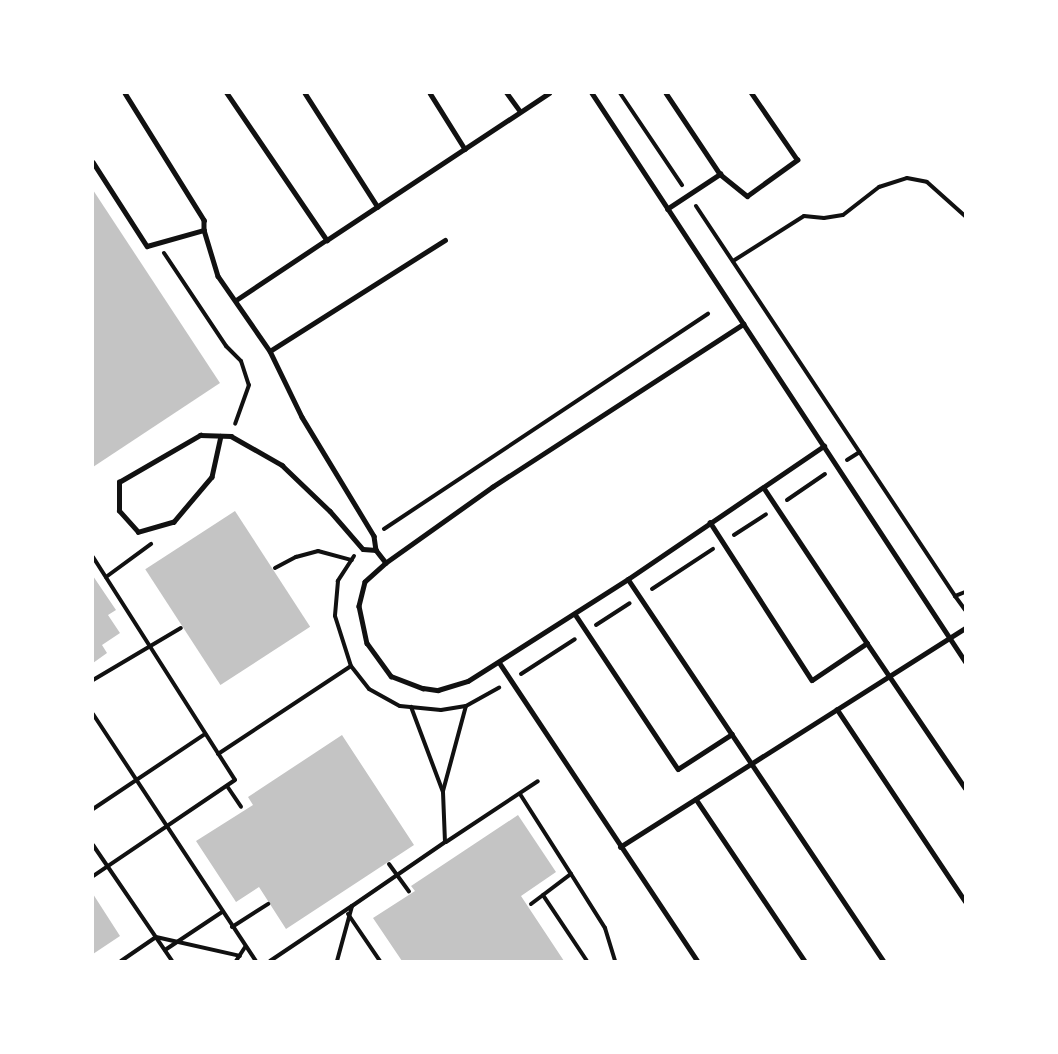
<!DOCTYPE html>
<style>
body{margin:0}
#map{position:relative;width:1058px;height:1054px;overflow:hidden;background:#fff;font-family:Barlow,sans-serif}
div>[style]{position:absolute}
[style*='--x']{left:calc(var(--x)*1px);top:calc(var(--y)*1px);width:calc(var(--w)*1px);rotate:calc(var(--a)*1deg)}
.building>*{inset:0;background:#c4c4c4;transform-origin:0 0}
.path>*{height:4px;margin:-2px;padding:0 2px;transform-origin:2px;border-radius:2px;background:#111}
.service>*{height:4.5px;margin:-2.25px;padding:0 2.25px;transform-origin:2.25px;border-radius:2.25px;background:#111}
span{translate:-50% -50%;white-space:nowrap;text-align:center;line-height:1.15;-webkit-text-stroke:4.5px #fff;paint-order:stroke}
.frame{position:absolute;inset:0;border:94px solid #fff;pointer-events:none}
</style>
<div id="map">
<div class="building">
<i style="clip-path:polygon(93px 190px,220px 383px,93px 467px)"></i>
<i style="left:235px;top:511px;width:138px;height:107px;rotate:57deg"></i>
<i style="clip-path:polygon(93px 576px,116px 610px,108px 615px,120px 633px,102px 645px,107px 653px,93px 663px)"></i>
<i style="clip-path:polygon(342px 735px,414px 845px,286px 929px,259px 887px,236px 902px,196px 841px,253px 805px,248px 797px)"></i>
<i style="clip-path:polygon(518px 815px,556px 872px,521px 896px,564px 961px,402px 961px,373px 918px,415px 891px,411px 886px)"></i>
<i style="clip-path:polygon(93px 894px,120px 936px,93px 954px)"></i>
</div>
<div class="path">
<i style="--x:620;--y:93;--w:111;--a:56"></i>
<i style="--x:696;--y:206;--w:468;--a:56.4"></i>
<i style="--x:164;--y:253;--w:112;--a:56.3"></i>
<i style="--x:226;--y:346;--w:21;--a:45"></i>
<i style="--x:241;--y:361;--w:25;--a:72"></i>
<i style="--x:249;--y:385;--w:41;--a:109.7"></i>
<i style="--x:733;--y:261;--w:84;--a:-32.4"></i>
<i style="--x:804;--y:216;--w:20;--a:6"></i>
<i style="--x:824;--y:218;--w:19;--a:-9"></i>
<i style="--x:843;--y:215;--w:46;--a:-37.9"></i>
<i style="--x:879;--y:187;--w:29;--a:-18"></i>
<i style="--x:907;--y:178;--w:20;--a:11"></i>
<i style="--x:927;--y:182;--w:51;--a:41.8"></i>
<i style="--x:847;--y:460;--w:15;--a:-32"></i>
<i style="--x:787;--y:500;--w:46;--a:-34.4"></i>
<i style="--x:384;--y:529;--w:389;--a:-33.6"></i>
<i style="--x:734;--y:535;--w:38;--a:-33"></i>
<i style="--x:354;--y:556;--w:30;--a:123"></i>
<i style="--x:338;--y:581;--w:35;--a:95"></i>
<i style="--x:335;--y:616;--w:52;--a:72.3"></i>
<i style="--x:351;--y:666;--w:29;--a:52"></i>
<i style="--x:369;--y:689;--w:35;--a:29"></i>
<i style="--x:400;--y:706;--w:41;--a:5.6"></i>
<i style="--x:441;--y:710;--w:25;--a:-9"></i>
<i style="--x:466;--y:706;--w:38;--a:-29"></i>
<i style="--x:93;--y:557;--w:264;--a:57.5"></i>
<i style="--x:235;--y:780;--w:171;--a:145.9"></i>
<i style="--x:275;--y:568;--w:24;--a:-28"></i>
<i style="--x:296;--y:557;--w:23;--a:-15"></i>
<i style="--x:318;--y:551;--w:35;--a:15"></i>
<i style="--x:106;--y:577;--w:56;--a:-36.3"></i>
<i style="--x:652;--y:589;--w:73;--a:-33.3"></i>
<i style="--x:965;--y:592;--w:11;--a:158"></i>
<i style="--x:955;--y:596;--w:17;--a:54"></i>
<i style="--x:596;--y:625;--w:40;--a:-32.9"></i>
<i style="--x:521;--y:674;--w:64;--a:-32.9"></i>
<i style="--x:93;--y:680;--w:102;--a:-30.6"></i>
<i style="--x:93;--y:714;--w:296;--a:56.6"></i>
<i style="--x:218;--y:754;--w:159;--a:-33.5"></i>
<i style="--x:227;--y:786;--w:25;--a:56"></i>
<i style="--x:443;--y:791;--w:88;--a:-74.9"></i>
<i style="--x:520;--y:794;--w:95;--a:57.5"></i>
<i style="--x:93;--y:809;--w:135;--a:-33.8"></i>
<i style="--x:446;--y:842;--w:110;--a:-33.5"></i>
<i style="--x:93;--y:845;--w:140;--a:55.7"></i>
<i style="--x:389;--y:864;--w:34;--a:54"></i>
<i style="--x:531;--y:904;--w:15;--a:-37"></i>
<i style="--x:348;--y:914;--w:57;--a:55.8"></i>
<i style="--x:232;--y:927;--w:43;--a:-32.6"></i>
<i style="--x:165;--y:950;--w:69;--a:-33.7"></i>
<i style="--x:121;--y:961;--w:42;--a:-34.4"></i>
<i style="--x:156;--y:937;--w:86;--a:12.7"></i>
<i style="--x:236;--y:961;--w:17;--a:-57"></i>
<i style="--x:270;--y:961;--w:99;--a:-33.9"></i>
<i style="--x:337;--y:961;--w:57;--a:-74.7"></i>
<i style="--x:352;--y:906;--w:113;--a:-34.5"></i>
<i style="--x:445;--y:842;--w:50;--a:-92.3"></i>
<i style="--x:443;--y:792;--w:91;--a:-110.6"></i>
<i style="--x:587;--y:961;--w:79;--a:-123.7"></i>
<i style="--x:543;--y:895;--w:35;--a:-37"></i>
<i style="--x:571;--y:874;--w:64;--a:57.8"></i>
<i style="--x:605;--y:928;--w:34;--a:73"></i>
</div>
<div class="service">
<i style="--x:125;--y:93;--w:150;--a:58.1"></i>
<i style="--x:204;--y:220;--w:10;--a:90"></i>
<i style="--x:204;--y:230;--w:48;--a:73.1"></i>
<i style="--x:218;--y:276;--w:91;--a:55.3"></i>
<i style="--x:270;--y:351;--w:73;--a:64.1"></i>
<i style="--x:302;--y:417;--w:139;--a:58.8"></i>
<i style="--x:374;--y:536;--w:14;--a:82"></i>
<i style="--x:376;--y:550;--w:16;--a:52"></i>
<i style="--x:227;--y:93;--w:178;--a:55.8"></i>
<i style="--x:327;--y:240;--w:108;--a:146.3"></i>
<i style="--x:305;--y:93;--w:135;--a:57.4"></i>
<i style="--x:430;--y:93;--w:66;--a:58"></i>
<i style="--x:507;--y:93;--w:22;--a:54"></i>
<i style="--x:592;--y:93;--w:680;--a:56.71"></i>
<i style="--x:666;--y:93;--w:97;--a:56.3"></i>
<i style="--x:720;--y:174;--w:35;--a:39"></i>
<i style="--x:747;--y:196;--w:62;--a:-35.8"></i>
<i style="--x:797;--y:160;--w:81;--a:-124.5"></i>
<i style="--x:93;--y:162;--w:100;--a:57.3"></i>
<i style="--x:147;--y:246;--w:59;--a:-15.7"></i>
<i style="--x:667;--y:209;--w:64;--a:-33.4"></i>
<i style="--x:327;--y:240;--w:266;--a:-33.5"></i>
<i style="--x:744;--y:324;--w:299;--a:147"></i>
<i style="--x:493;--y:487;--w:131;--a:144.6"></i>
<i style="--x:386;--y:563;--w:28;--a:138"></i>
<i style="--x:365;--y:582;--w:25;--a:104"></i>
<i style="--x:359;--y:606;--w:38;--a:78"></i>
<i style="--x:367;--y:643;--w:41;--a:54"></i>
<i style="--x:391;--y:676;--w:34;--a:21"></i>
<i style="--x:423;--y:688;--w:15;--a:8"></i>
<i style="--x:438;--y:690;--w:31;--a:-17"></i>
<i style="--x:468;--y:681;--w:190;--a:-32.5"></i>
<i style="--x:628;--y:579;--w:237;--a:-34.2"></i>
<i style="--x:270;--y:351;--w:207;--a:-32.4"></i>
<i style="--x:221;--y:436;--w:42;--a:102.4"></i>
<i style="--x:212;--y:477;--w:59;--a:130.2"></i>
<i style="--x:174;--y:522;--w:37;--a:164"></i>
<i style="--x:138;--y:532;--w:28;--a:-132"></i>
<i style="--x:119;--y:511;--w:29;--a:-90"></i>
<i style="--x:119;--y:482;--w:94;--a:-30.1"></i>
<i style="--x:200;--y:435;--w:31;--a:2"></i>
<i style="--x:231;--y:436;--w:59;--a:29.6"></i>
<i style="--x:282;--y:465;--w:66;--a:43.8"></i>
<i style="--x:330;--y:511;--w:50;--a:49"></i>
<i style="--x:363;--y:549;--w:13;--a:4"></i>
<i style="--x:764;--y:488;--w:186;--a:56.4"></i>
<i style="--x:710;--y:522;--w:188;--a:57.2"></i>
<i style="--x:812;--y:680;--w:66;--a:-33.9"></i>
<i style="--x:867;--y:643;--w:175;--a:55.9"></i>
<i style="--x:628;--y:579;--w:460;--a:56.2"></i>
<i style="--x:575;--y:614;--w:186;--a:56.4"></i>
<i style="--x:678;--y:769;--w:64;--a:-32.9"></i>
<i style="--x:499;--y:662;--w:359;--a:56.4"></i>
<i style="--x:837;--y:709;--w:231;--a:56.3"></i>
<i style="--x:696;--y:799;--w:195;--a:56.1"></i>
<i style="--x:620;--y:847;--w:409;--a:-32.4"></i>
</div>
<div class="frame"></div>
</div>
